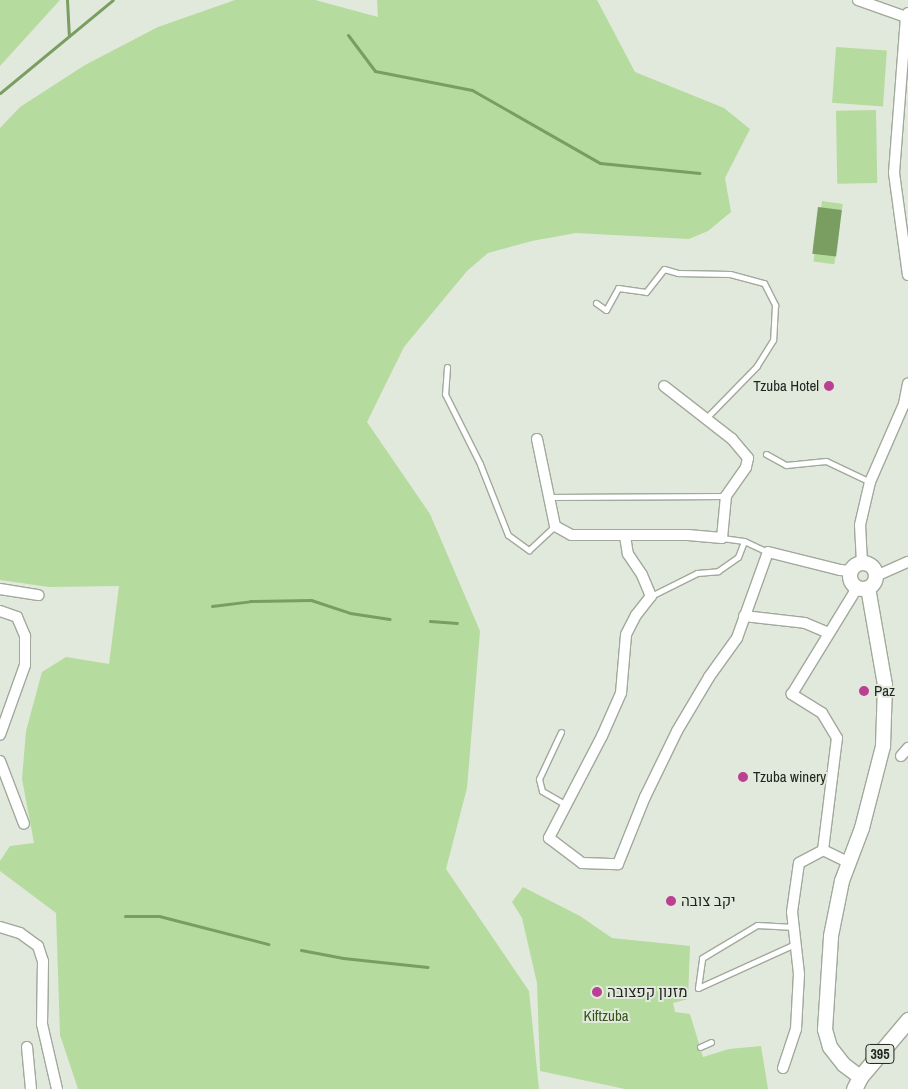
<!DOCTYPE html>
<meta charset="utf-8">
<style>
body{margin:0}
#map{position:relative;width:908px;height:1089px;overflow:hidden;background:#e1e9dc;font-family:"Archivo Narrow",Heebo,sans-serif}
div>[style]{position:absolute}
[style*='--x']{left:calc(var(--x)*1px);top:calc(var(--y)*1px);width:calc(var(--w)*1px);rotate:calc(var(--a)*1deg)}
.green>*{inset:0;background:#b6db9e;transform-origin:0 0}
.water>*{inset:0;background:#7a9e61;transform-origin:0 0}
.stream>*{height:3px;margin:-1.5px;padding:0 1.5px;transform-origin:1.5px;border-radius:1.5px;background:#7a9e61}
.roads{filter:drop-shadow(1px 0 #a1a99c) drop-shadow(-1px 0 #a1a99c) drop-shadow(0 1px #a1a99c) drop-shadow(0 -1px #a1a99c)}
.lane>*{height:5px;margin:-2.5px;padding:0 2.5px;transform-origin:2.5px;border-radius:2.5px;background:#fff}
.street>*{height:10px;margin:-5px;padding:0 5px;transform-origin:5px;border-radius:5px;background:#fff}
.secondary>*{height:14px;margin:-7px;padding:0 7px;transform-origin:7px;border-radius:7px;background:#fff}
.secondary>.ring{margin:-7px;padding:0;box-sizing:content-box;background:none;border:14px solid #fff;border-radius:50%}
.primary>*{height:15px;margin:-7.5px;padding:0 7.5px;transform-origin:7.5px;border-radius:7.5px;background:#fff}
.dots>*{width:14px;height:14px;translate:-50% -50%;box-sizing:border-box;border:2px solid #e1e9dc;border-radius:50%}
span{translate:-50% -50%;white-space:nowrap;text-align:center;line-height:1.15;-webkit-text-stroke:4px #e1e9dc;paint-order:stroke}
.shield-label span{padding:1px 4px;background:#e1e9dc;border:1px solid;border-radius:4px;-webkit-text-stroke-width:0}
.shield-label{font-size:14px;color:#1f221d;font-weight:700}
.poi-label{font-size:15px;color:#1f221d}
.right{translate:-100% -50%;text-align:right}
.left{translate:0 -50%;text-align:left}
.park-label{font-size:15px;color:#335514}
</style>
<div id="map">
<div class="green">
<i style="clip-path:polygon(0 0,60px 0,0 66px)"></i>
<i style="clip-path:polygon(235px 0,315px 0,378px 17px,377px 0,597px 0,635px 72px,724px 108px,750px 129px,725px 178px,731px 212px,708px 231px,689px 239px,576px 233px,532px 241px,488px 253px,467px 271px,404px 347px,367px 422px,430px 514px,480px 631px,467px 788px,446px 869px,529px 991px,539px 1089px,78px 1089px,60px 1035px,56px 913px,0 871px,0 861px,10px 846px,34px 843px,22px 779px,26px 731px,42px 672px,66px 657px,109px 664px,119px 586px,49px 587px,0 580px,0 128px,20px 107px,85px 65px,158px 27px)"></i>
<i style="left:836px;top:47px;width:51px;height:56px;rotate:4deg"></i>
<i style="left:876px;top:110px;width:73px;height:40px;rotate:89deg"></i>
<i style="left:822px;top:201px;width:21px;height:61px;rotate:8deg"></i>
<i style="clip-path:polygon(523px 887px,580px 916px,612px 938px,690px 946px,688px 999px,673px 1003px,675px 1012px,690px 1014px,703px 1057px,729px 1049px,761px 1046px,768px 1089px,625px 1089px,540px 1071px,537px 983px,522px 918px,512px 902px)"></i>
</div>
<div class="water">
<i style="left:818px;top:207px;width:24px;height:47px;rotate:7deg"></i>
</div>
<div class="stream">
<i style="--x:67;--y:0;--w:35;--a:87"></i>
<i style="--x:348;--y:35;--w:45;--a:53.1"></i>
<i style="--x:375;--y:71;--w:99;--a:11.1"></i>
<i style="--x:472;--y:90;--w:147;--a:29.7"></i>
<i style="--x:600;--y:163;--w:100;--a:5.7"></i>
<i style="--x:0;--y:93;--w:146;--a:-39.5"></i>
<i style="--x:212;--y:606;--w:38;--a:-7"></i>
<i style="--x:250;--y:601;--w:61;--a:-0.9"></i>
<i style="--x:311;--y:600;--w:41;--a:18.4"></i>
<i style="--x:350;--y:613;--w:40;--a:8.5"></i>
<i style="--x:430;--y:621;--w:27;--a:4"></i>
<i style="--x:125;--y:916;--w:34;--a:0"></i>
<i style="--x:159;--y:916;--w:113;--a:14.4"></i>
<i style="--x:301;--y:950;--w:43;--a:10.8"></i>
<i style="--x:343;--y:958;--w:85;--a:6"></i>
</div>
<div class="roads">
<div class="lane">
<i style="--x:596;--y:303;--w:12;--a:35"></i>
<i style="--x:606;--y:310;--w:25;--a:-61"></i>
<i style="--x:618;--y:288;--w:28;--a:8"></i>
<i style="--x:646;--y:292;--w:29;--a:-52"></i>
<i style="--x:664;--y:269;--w:15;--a:16"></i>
<i style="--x:678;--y:273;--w:52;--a:1.1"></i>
<i style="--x:730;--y:274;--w:35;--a:15"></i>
<i style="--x:764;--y:283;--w:25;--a:63"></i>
<i style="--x:775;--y:305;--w:35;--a:93"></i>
<i style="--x:773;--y:340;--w:31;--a:122"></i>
<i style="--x:757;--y:366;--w:73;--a:134.4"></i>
<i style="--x:447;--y:367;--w:27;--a:94"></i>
<i style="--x:445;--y:394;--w:78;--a:63.4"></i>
<i style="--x:480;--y:464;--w:76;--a:68.5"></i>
<i style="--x:508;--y:535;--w:26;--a:36"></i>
<i style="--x:529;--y:550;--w:35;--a:-43"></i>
<i style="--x:766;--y:454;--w:23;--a:29"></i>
<i style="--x:786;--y:465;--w:40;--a:-5.7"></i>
<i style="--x:826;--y:461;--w:49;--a:25.5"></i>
<i style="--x:549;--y:497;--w:177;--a:-0.3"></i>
<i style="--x:722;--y:538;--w:22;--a:8"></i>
<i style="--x:744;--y:541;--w:26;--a:25"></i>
<i style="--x:651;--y:596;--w:51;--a:-26.6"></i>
<i style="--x:697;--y:573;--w:21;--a:-5"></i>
<i style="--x:718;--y:571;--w:24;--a:-35"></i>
<i style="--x:738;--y:557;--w:17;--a:-69"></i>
<i style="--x:561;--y:732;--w:52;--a:115.1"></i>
<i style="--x:539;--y:779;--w:12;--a:76"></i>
<i style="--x:542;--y:791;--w:28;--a:30"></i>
<i style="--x:698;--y:988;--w:30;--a:-82"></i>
<i style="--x:702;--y:958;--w:64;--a:-31"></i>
<i style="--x:757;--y:925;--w:37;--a:3"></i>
<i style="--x:698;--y:988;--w:107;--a:-24.4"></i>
<i style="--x:700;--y:1047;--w:12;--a:-24"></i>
</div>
<div class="street">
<i style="--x:858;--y:0;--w:51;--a:19.5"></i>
<i style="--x:908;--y:13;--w:4;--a:117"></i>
<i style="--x:906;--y:17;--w:156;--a:94.4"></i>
<i style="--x:894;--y:173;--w:103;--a:82.2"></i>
<i style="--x:537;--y:439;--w:89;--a:78.3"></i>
<i style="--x:555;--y:526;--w:18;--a:29"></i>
<i style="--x:571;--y:535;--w:117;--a:0"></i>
<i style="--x:688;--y:535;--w:34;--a:5"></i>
<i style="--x:722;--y:538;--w:42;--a:-84.6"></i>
<i style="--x:726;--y:496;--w:35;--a:-55"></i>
<i style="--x:746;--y:467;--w:9;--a:-77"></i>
<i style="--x:748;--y:458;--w:25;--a:-130"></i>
<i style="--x:732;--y:439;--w:86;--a:-142.1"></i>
<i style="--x:625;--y:536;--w:18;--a:81"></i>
<i style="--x:628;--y:554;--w:25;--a:56"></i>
<i style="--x:642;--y:575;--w:23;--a:67"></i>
<i style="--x:651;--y:596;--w:24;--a:128"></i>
<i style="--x:636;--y:615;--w:22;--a:117"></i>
<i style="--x:626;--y:635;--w:58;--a:94.9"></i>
<i style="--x:621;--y:693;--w:47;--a:113.8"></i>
<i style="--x:602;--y:736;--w:115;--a:117.5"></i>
<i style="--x:549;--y:838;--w:41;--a:37.1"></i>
<i style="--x:582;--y:863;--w:36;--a:2"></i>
<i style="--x:618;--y:864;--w:72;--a:-68.1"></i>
<i style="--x:645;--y:797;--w:73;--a:-64.1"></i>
<i style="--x:677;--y:731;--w:63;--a:-59.3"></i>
<i style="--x:709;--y:677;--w:48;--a:-54.3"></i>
<i style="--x:737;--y:638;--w:91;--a:-70.2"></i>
<i style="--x:768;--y:552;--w:74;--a:14"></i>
<i style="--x:840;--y:570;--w:11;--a:5"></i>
<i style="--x:862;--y:563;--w:38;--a:-93"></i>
<i style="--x:860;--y:525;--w:44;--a:-76.9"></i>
<i style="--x:870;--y:482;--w:85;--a:-66.4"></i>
<i style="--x:904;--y:404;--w:21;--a:-79"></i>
<i style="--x:876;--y:576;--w:35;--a:-24"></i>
<i style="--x:0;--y:589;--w:39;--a:9"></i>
<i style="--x:0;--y:611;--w:18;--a:19"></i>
<i style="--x:17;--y:617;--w:21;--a:67"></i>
<i style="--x:25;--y:636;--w:29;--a:90"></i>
<i style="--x:25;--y:665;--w:74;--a:109.7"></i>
<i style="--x:744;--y:616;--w:61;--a:6.5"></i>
<i style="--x:805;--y:623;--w:26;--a:23"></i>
<i style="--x:901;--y:756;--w:11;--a:-49"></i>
<i style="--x:0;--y:761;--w:67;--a:69.1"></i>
<i style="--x:823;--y:850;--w:28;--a:26"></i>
<i style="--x:0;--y:927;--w:21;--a:17"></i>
<i style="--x:20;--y:933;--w:22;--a:36"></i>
<i style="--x:38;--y:946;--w:16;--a:72"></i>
<i style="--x:43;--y:961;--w:63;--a:90.9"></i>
<i style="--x:42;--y:1024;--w:67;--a:77"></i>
<i style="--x:27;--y:1047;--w:42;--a:84.6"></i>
<i style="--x:783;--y:1068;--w:41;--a:-71.6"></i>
<i style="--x:796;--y:1029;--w:55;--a:-86.9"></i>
<i style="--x:799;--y:974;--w:62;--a:-96.4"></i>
<i style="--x:792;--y:912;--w:49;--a:-81.9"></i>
<i style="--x:799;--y:863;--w:27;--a:-28"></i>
<i style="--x:823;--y:850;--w:113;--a:-82.9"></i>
<i style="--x:837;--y:738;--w:29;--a:-121"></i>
<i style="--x:822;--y:713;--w:36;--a:-148"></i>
<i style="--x:792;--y:694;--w:124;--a:-58.5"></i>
</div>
<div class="secondary">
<i class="ring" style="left:850px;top:563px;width:12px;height:12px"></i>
<i style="--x:860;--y:1077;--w:20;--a:-143"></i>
<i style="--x:844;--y:1065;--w:23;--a:-128"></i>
<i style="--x:830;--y:1047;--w:18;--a:-106"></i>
<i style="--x:825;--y:1030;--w:94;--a:-86.3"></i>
<i style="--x:831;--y:936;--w:56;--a:-78.7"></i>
<i style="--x:842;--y:881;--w:57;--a:-69.3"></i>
<i style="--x:862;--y:828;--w:85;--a:-75.6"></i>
<i style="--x:883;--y:746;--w:61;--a:-88.1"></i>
<i style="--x:885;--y:685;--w:98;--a:-99.9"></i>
</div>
<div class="primary">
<i style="--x:854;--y:1089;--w:13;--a:-63"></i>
<i style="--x:860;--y:1077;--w:75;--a:-49.9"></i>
</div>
</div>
<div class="dots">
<i style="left:829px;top:386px;background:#bb4092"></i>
<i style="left:864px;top:691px;background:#bb4092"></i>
<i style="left:743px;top:777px;background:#bb4092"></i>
<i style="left:671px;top:901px;background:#bb4092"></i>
<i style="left:597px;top:992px;background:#bb4092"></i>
</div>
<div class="shield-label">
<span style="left:880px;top:1054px">395</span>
</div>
<div class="poi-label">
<span class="right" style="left:819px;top:386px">Tzuba Hotel</span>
<span class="left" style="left:874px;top:691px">Paz</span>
<span class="left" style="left:753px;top:777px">Tzuba winery</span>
<span class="left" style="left:681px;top:901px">יקב צובה</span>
<span class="left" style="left:607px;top:992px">מזנון קפצובה</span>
</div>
<div class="park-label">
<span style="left:606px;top:1016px">Kiftzuba</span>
</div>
</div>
